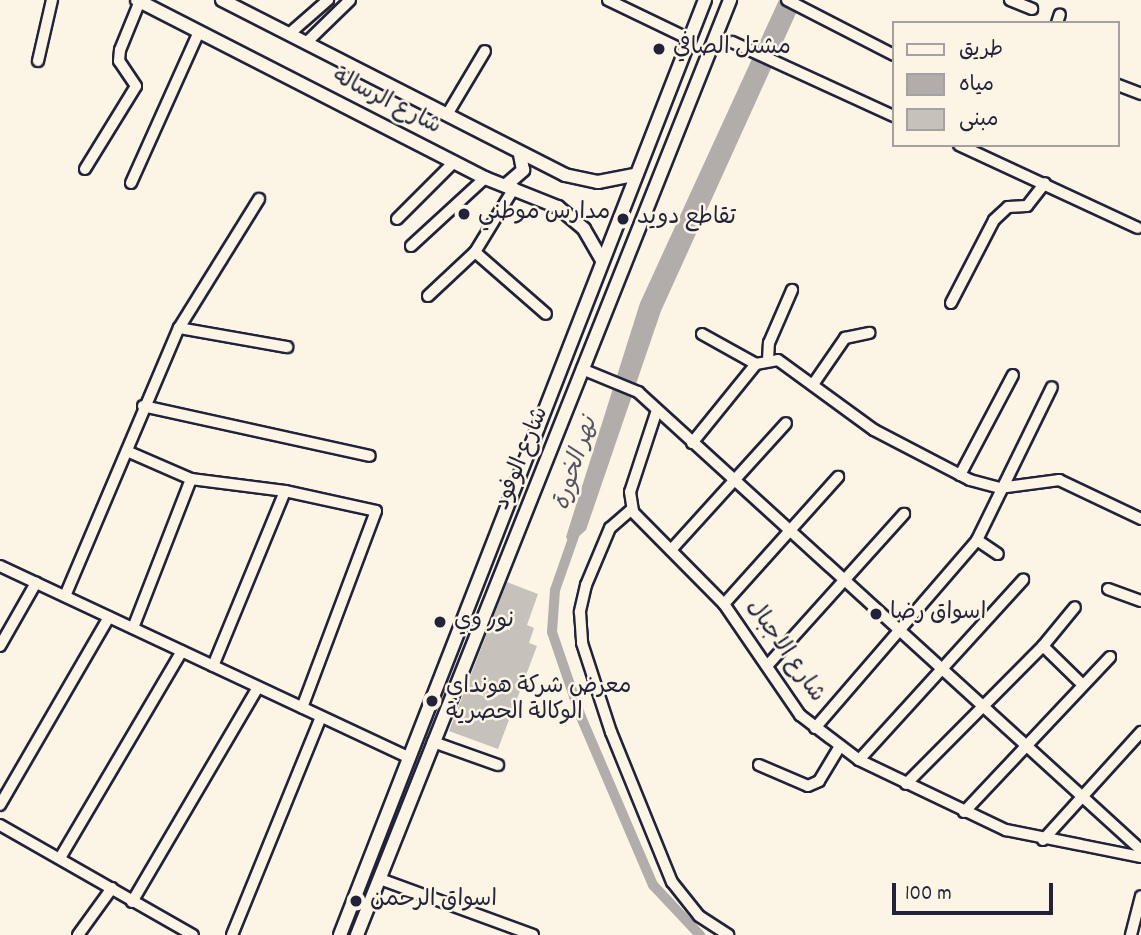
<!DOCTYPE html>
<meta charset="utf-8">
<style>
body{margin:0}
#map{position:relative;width:1141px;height:935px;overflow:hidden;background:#fcf5e5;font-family:Dekko,"Playpen Sans Arabic",sans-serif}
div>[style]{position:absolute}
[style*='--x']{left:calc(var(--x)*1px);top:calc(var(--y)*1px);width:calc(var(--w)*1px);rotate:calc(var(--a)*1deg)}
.water>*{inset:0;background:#b2adab}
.canal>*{height:10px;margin:-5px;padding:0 5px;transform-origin:5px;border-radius:5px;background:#b2adab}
.building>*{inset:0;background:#c6c1bb}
.roads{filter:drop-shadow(2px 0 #22223b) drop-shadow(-2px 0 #22223b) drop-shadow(0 2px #22223b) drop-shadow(0 -2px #22223b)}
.minor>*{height:10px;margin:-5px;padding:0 5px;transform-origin:5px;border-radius:5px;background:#fcf5e5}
.major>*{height:12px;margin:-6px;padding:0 6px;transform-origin:6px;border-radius:6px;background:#fcf5e5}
.dots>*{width:19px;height:19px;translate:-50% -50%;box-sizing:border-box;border:4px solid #fcf5e5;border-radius:50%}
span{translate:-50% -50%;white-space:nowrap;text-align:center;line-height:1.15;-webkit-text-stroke:5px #fcf5e5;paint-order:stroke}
.poi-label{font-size:23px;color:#22223b}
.left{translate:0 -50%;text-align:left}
.street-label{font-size:23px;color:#22223b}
.water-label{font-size:24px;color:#545362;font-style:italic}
.legend{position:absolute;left:892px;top:21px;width:228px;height:126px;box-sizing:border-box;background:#fcf5e5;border:2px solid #a5a1a1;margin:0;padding:9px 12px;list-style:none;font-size:21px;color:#22223b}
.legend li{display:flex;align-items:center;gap:14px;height:35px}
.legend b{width:35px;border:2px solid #a5a1a1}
.scale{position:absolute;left:892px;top:883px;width:161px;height:32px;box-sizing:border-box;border:4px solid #22223b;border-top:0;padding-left:9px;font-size:21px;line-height:24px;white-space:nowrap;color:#22223b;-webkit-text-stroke:5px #fcf5e5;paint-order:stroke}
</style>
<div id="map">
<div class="water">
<i style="clip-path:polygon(779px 0,802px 0,661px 311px,586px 530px,570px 544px,566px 537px,640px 303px)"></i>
</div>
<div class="canal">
<i style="--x:575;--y:533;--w:60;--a:109.3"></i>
<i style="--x:555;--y:590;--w:42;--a:94.1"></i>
<i style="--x:552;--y:632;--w:90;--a:71.2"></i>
<i style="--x:581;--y:717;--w:183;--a:66.8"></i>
<i style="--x:653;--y:885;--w:69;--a:46.8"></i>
</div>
<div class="building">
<i style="clip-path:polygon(507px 582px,538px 594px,527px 625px,534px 628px,529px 643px,537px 646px,498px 749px,449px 731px)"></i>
</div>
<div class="roads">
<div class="minor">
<i style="--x:608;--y:0;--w:90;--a:25.7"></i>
<i style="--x:787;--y:0;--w:120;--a:27.2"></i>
<i style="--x:1010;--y:0;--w:24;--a:22"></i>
<i style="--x:1057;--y:23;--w:9;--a:-72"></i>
<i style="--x:289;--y:34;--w:52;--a:-41.1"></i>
<i style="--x:307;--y:42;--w:60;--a:-44.3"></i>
<i style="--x:732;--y:42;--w:178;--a:24.6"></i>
<i style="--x:38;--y:61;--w:63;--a:-77.1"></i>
<i style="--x:1118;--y:85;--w:25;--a:21"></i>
<i style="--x:448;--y:113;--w:72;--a:-59.2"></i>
<i style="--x:959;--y:145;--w:197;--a:24.9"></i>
<i style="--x:85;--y:169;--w:97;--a:-58.4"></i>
<i style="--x:136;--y:86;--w:30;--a:-124"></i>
<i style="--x:119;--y:61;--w:11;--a:-85"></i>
<i style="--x:120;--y:50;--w:53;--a:-67.8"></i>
<i style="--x:131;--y:183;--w:166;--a:-65.8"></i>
<i style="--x:397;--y:219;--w:81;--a:-45"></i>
<i style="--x:411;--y:246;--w:100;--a:-42.6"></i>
<i style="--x:475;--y:252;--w:94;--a:41.1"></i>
<i style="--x:428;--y:296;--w:64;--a:-43.1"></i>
<i style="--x:475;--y:252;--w:75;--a:-58.6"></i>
<i style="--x:951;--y:303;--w:93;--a:-62.6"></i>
<i style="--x:994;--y:220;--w:19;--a:-43"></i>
<i style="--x:1008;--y:207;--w:19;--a:-3"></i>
<i style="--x:1027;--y:206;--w:29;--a:-52"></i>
<i style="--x:179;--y:328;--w:110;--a:10"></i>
<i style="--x:702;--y:334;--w:62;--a:29.1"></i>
<i style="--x:768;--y:360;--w:17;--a:-87"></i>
<i style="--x:769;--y:343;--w:58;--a:-66.5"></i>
<i style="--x:582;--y:369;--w:61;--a:22.3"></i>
<i style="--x:638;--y:392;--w:680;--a:42.32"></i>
<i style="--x:814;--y:383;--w:55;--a:-55.4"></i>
<i style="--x:845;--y:338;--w:25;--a:-12"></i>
<i style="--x:143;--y:406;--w:232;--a:12.4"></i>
<i style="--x:657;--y:410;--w:86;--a:108.2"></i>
<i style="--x:630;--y:492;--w:20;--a:81"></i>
<i style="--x:633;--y:512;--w:129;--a:45.3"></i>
<i style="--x:724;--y:604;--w:135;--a:55.6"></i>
<i style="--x:800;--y:715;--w:74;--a:37.3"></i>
<i style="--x:859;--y:760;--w:163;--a:25.5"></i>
<i style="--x:1006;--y:830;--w:138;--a:11.3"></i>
<i style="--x:692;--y:443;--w:102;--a:-51"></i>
<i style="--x:756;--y:364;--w:22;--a:-10"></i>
<i style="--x:778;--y:360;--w:119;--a:36.1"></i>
<i style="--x:874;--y:430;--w:108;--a:27.5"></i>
<i style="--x:970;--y:480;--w:30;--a:15"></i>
<i style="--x:999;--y:488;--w:61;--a:-7.6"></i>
<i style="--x:1059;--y:480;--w:91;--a:25.4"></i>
<i style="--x:129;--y:452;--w:68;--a:23.5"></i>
<i style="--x:191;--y:479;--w:95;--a:7.3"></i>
<i style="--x:285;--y:491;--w:93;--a:12.4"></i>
<i style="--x:376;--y:511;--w:210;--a:110.6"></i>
<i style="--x:960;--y:475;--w:113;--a:-62.1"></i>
<i style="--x:632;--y:509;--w:29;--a:139"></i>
<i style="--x:610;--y:528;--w:62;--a:112.8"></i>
<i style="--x:586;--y:585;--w:28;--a:103"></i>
<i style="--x:580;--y:612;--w:31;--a:86"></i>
<i style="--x:582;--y:643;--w:94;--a:72"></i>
<i style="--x:611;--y:732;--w:162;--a:67.9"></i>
<i style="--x:672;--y:882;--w:43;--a:51.5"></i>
<i style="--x:699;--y:916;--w:35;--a:33"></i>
<i style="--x:977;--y:540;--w:25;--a:34"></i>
<i style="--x:671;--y:550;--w:171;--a:-47.8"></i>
<i style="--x:0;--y:566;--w:450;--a:25.1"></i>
<i style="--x:1108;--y:589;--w:35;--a:20"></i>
<i style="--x:65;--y:596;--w:291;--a:-67"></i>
<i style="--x:179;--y:328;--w:152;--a:-58.2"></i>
<i style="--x:724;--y:604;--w:171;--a:-48.1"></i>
<i style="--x:133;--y:628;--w:160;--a:-68.7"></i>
<i style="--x:0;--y:646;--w:73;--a:-60.3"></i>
<i style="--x:1043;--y:646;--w:50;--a:-50.6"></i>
<i style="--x:213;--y:666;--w:189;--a:-67.6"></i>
<i style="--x:767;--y:666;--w:205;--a:-48"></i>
<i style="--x:815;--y:728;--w:248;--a:-49.2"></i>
<i style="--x:977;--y:540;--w:170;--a:-63.9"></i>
<i style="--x:433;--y:742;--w:69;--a:19.5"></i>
<i style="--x:859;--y:760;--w:244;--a:-47.7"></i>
<i style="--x:759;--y:765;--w:53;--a:23.2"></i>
<i style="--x:808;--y:786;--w:12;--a:-24"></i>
<i style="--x:819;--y:781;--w:41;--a:-59"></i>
<i style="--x:906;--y:784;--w:194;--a:-45.2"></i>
<i style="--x:1043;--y:646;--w:54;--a:44.3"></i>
<i style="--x:0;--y:805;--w:217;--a:-59.9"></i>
<i style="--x:964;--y:812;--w:213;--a:-46.7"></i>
<i style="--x:0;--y:825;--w:222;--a:29.7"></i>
<i style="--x:1043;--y:840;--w:146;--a:-47.8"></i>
<i style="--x:60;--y:858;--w:240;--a:-59.5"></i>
<i style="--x:380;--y:879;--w:163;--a:20.1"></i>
<i style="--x:132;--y:902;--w:249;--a:-59.6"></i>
<i style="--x:78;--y:935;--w:58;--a:-54.1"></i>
<i style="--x:232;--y:935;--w:235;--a:-67.8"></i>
<i style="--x:1131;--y:935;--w:40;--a:-75.6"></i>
</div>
<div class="major">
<i style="--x:137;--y:0;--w:391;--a:27.1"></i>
<i style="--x:485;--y:178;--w:79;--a:21.7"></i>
<i style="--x:558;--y:207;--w:34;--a:40"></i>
<i style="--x:584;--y:229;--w:34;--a:60"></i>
<i style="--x:222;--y:0;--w:385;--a:27"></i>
<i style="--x:565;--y:175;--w:34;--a:12"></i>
<i style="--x:598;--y:182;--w:37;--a:-11"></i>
<i style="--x:506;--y:185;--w:23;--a:-41"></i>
<i style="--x:523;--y:170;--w:16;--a:-101"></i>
<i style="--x:340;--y:935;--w:1004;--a:-68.68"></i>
<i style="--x:357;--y:935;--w:1007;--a:-68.25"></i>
</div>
</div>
<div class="dots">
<i style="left:659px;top:49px;background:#22223b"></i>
<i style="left:464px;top:214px;background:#22223b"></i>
<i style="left:623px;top:219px;background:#22223b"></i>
<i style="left:876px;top:614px;background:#22223b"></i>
<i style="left:440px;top:622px;background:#22223b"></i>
<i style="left:432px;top:701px;background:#22223b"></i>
<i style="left:356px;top:901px;background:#22223b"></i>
</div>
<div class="poi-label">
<span class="left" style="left:673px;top:49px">مشتل الصافي</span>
<span class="left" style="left:478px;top:214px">مدارس موطني</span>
<span class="left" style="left:637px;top:219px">تقاطع دويد</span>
<span class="left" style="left:890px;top:614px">اسواق رضا</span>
<span class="left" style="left:454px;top:622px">نور وي</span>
<span class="left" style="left:446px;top:701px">معرض شركة هونداي<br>الوكالة الحصرية</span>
<span class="left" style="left:370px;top:901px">اسواق الرحمن</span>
</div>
<div class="street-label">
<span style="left:386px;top:103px;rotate:27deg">شارع الرسالة</span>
<span style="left:523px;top:459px;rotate:-68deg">شارع الوفود</span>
<span style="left:784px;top:652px;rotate:55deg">شارع الاجبال</span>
</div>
<div class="water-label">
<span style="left:577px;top:464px;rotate:-72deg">نهر الخورة</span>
</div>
<ul class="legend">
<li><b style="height:9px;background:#fcf5e5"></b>طريق</li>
<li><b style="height:19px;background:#b2adab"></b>مياه</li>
<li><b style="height:19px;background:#c6c1bb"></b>مبنى</li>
</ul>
<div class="scale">100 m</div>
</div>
